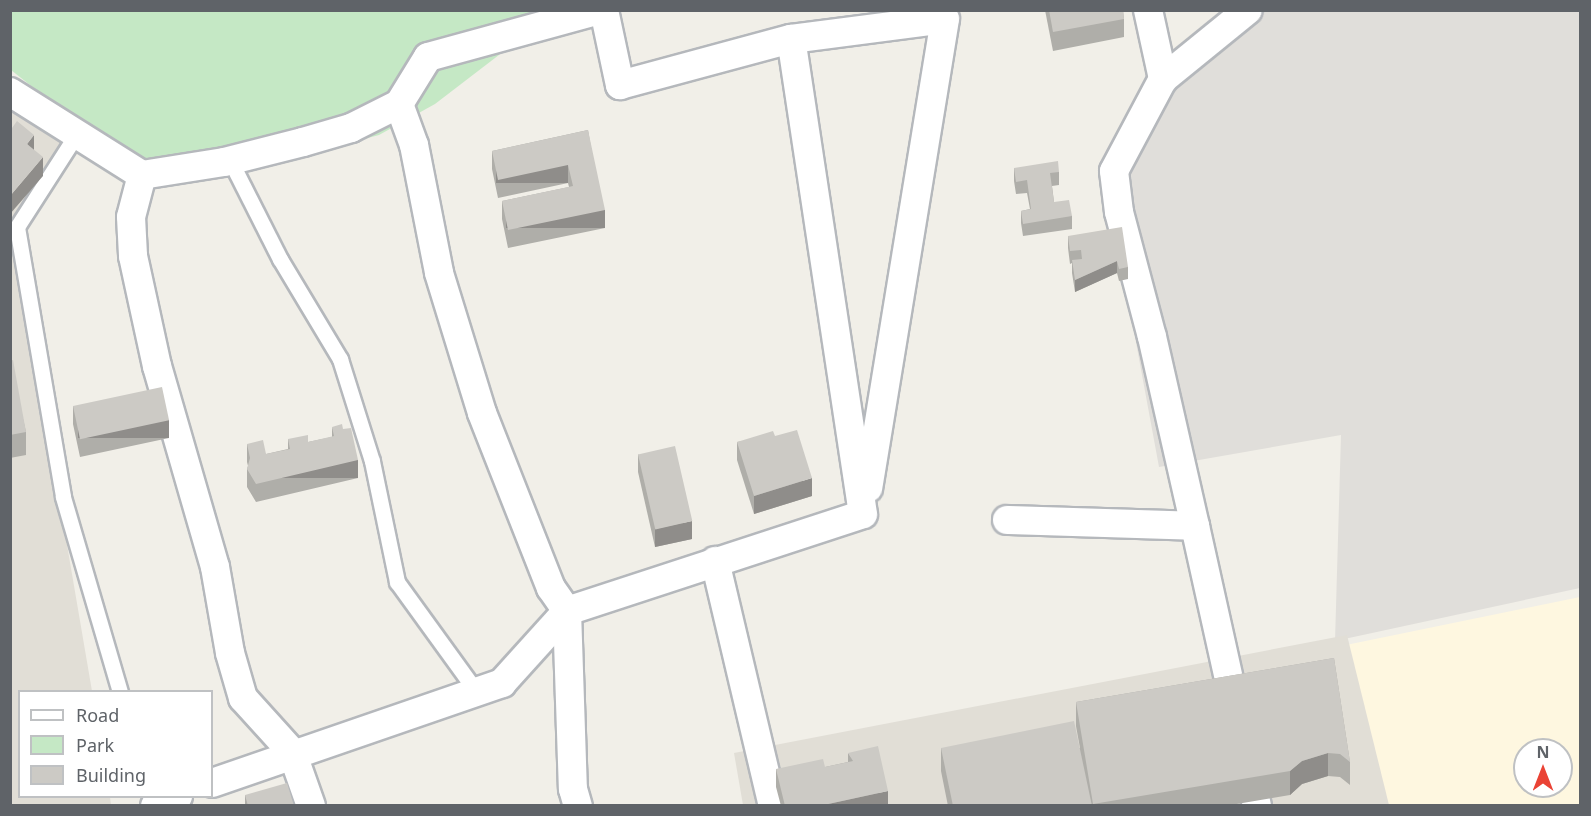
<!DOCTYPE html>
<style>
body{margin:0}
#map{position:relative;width:1591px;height:816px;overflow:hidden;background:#f1efe8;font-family:"Noto Sans",sans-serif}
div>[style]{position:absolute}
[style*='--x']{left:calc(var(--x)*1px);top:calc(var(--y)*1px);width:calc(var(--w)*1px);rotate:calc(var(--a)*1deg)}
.commercial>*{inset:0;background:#fef7e0}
.industrial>*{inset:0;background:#e0deda}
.education>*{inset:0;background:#e1ded6}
.green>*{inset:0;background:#c5e8c5}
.roads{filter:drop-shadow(2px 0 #b5b8bc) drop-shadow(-2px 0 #b5b8bc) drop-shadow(0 2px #b5b8bc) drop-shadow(0 -2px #b5b8bc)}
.service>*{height:15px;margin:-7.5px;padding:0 7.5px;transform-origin:7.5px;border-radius:7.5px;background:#fff}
.minor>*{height:28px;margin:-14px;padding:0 14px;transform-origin:14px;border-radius:14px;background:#fff}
.wall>*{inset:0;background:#afaea9}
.shaded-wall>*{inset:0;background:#8f8d8a;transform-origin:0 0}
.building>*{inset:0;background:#cccac5;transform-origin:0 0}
span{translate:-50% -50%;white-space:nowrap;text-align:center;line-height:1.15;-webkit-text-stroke:4.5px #fff;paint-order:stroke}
.frame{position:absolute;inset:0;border:12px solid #5f6368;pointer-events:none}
.legend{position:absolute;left:18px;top:690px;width:195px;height:108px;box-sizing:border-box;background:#fff;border:2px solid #bfc1c3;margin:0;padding:8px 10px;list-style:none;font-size:18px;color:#5f6368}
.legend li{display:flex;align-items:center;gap:12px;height:30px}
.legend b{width:30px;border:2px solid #bfc1c3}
.north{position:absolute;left:1513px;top:738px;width:60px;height:60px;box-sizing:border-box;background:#fff;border:2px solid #bfc1c3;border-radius:50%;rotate:0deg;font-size:16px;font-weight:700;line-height:24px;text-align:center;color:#5f6368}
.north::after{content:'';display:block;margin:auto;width:21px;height:27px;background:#ea4335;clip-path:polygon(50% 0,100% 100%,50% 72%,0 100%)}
</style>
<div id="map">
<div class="commercial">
<i style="clip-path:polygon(evenodd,1580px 597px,1580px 805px,1386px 805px,1346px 645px,1580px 597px,1525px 750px,1561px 750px,1561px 786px,1525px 786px,1525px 750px)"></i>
</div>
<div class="industrial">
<i style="clip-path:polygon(1232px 11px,1580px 11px,1580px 588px,1335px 641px,1341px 435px,1159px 467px,1109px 196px,1150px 75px)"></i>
</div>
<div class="education">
<i style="clip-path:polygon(10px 95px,72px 137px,13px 229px,92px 691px,20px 692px,20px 796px,110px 797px,111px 805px,11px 805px)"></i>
<i style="clip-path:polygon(1347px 635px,1389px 805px,743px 805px,734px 753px)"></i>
</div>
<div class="green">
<i style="clip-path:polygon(545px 10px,546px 19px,435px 104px,379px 135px,251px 169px,169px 182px,73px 119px,11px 70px,10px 11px)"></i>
</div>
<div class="roads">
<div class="service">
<i style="--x:76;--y:135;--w:109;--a:122.7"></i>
<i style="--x:17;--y:227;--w:274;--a:80.3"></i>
<i style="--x:63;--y:497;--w:203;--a:73.7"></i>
<i style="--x:230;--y:160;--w:111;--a:63.2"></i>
<i style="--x:280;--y:259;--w:117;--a:59"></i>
<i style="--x:340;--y:359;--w:107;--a:72.6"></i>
<i style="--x:372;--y:461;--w:124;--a:78.3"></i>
<i style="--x:397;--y:582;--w:135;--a:54.1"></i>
</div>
<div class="minor">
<i style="--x:604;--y:10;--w:77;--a:78"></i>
<i style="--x:620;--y:85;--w:177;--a:-15.1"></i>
<i style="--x:791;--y:39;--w:155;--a:-7.4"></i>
<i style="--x:945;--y:19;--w:475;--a:99.3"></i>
<i style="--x:1148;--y:10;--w:71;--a:77.7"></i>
<i style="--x:10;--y:92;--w:156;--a:32.2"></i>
<i style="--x:142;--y:175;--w:83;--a:-9"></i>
<i style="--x:224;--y:162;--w:81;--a:-14.2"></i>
<i style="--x:303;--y:142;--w:50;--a:-16.3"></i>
<i style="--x:351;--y:128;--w:54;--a:-26.6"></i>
<i style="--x:399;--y:104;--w:44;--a:69.9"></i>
<i style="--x:414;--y:145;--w:130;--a:78.9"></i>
<i style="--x:439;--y:273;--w:146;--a:72.9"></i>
<i style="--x:482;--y:413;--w:188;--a:68.5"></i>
<i style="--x:551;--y:588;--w:28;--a:55"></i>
<i style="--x:567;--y:611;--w:178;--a:88.1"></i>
<i style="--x:573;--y:789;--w:18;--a:74"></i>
<i style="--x:399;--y:104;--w:55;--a:-58.3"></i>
<i style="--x:428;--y:57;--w:178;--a:-15.3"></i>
<i style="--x:142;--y:175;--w:43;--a:104.7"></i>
<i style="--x:131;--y:217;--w:39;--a:87"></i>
<i style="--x:133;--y:256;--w:113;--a:77.7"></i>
<i style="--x:157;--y:366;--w:209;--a:73.9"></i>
<i style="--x:215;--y:567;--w:87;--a:80.1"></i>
<i style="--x:230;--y:653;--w:47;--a:73.9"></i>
<i style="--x:243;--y:698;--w:73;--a:47.8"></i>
<i style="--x:292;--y:752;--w:57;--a:70.6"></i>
<i style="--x:1007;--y:520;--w:188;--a:1.8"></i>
<i style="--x:1195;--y:526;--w:194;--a:-102.8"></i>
<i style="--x:1152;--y:337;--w:129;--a:-104.8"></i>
<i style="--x:1119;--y:212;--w:41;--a:-97"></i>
<i style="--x:1114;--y:171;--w:104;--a:-62"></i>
<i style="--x:1163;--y:79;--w:109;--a:-39.1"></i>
<i style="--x:1195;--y:526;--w:194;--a:77.5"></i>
<i style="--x:715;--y:561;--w:252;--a:76.7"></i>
<i style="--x:1248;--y:763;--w:44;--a:78.2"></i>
<i style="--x:212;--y:783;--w:307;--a:-19"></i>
<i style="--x:502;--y:683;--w:97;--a:-47.9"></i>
<i style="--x:567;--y:611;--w:311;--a:-18.1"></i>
<i style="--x:863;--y:514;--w:480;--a:-98.6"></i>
<i style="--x:155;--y:806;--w:25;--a:-23"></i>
</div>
</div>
<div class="wall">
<i style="clip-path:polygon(1045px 10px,1123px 10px,1124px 19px,1124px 37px,1053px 51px)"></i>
<i style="clip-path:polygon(588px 130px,605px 228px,508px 248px,502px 219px,502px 201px,569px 187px,568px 183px,498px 198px,492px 169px,492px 151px)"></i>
<i style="clip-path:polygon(1014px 168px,1059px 172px,1059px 185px,1052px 186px,1054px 202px,1072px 216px,1072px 229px,1023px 236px,1021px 223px,1021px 211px,1030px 209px,1027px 193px,1016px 194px,1014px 181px)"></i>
<i style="clip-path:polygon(1068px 236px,1128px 267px,1128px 279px,1119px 281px,1117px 273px,1075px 292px,1072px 273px,1072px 263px,1070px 264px,1068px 248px)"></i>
<i style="clip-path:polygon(10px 361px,26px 432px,26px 455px,10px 458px)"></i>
<i style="clip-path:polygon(73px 406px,169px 438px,80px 457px,73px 424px)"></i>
<i style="clip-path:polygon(332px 427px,358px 478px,256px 502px,247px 487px,247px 469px,248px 466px,247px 462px,247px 444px,266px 454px,288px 449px,288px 439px,308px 442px,332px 437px)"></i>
<i style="clip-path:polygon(775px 436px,812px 496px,754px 514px,737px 460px,737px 442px)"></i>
<i style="clip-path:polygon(638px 454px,692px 539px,655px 547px,638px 472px)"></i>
<i style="clip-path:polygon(1334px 658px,1350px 762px,1350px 785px,1340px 777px,1328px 776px,1302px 784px,1290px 795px,1225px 806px,948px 806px,941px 771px,941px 748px,1080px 748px,1076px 726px,1076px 702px)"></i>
<i style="clip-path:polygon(848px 753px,888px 806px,781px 806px,776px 787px,776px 769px,825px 767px,848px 762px)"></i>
<i style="clip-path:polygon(245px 795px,294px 806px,245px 806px)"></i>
</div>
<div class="shaded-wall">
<i style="clip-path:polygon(34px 135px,34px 153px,27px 144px)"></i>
<i style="clip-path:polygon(43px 157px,43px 176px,10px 214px,10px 196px)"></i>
<i style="left:568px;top:165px;width:18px;height:72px;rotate:90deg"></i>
<i style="left:605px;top:210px;width:18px;height:99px;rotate:90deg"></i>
<i style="clip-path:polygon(1117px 261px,1117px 273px,1075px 292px,1075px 280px)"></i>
<i style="left:169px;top:420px;width:18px;height:91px;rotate:90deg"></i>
<i style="left:358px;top:460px;width:18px;height:105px;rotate:90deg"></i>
<i style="clip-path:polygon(812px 478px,812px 496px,754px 514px,754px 496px)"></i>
<i style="clip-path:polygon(692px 521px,692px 539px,655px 547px,655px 529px)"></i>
<i style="clip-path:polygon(1328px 753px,1328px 776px,1302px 784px,1290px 795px,1290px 771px,1302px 761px)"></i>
<i style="clip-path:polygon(888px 791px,888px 806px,819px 806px)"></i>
</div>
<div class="building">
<i style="clip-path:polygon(1049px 10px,1123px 10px,1124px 19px,1053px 32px)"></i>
<i style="clip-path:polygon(17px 121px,34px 135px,27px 144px,43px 157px,10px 196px,10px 127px,12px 128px)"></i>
<i style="clip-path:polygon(588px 130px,605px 210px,508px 230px,502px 201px,573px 186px,568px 165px,498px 180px,492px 151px)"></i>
<i style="clip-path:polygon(1058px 161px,1059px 172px,1050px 173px,1054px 202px,1069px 200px,1072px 216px,1023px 224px,1021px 211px,1031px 209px,1027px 180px,1016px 182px,1014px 168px)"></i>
<i style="clip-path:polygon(1122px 227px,1128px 267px,1119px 269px,1117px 261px,1075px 280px,1072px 260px,1082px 259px,1081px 250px,1070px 251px,1068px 236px)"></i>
<i style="clip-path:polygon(13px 360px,26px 432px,10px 435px,10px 361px)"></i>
<i style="left:162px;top:387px;width:34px;height:91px;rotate:78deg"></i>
<i style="clip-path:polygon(342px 424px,343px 429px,351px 428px,358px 460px,256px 484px,247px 469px,250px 458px,247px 444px,263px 440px,266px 454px,290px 449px,288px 439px,308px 435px,308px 442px,334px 436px,332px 427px)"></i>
<i style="clip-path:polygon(797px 430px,812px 478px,754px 496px,737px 442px,773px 431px,775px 436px)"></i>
<i style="left:675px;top:446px;width:77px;height:38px;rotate:77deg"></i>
<i style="clip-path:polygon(1334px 658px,1350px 762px,1340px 754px,1328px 753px,1302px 761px,1290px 771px,1093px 804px,1076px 702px)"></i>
<i style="clip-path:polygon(1074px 721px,1092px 806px,953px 806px,941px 748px)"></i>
<i style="clip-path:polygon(878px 746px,888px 791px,819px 806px,785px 806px,776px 769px,823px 759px,825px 767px,853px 761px,848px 753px)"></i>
<i style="clip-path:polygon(287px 783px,294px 806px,248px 806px,245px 795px)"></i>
</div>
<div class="frame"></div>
<ul class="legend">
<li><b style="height:8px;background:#fff"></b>Road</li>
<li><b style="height:16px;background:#c5e8c5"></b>Park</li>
<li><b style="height:16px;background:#cccac5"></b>Building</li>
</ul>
<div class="north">N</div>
</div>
